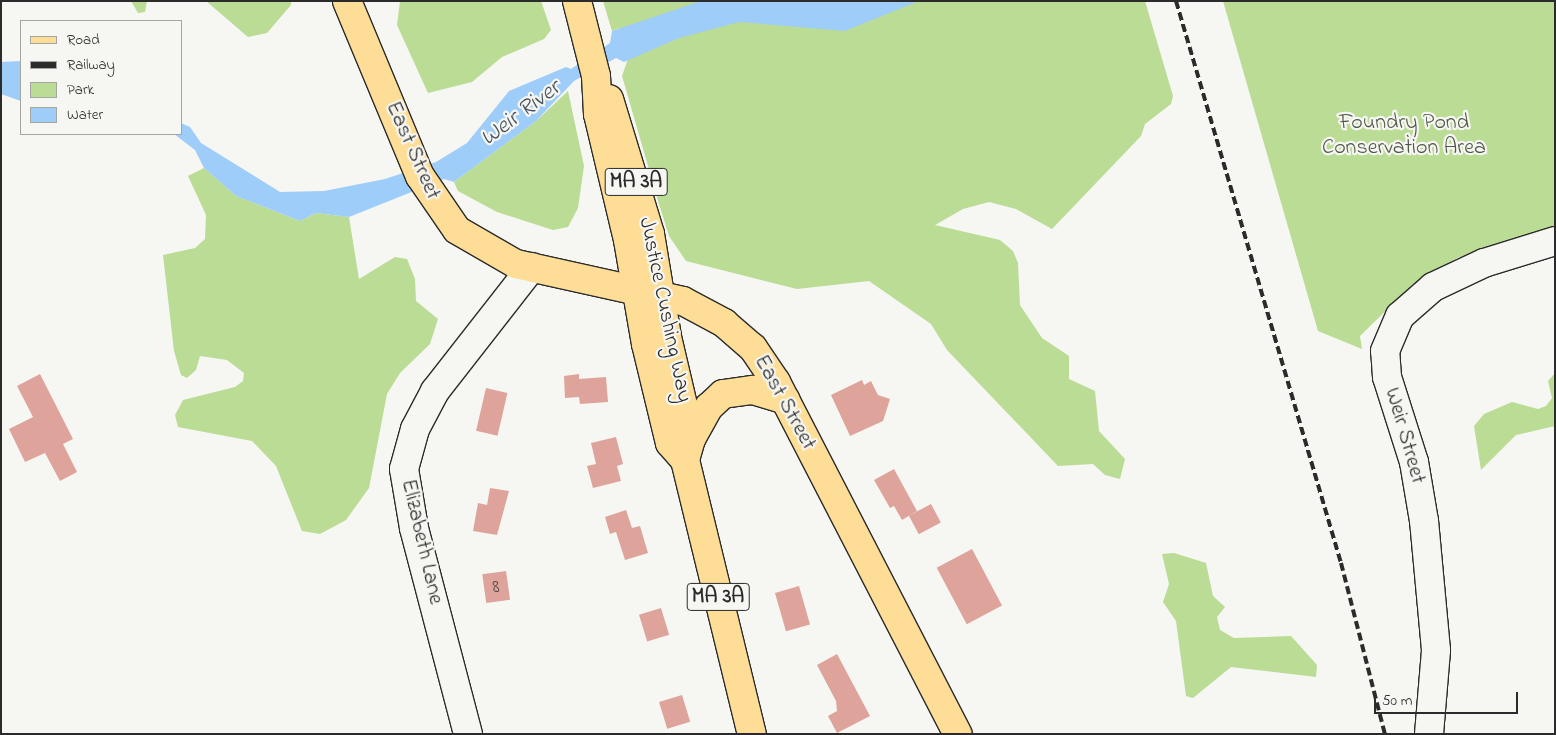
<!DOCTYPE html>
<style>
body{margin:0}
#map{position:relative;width:1556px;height:735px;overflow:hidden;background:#f6f6f2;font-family:"Indie Flower",sans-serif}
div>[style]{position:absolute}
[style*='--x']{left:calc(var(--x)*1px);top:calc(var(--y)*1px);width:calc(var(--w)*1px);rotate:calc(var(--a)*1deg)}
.green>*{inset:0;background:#badc95}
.water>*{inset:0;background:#9ecdf9}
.building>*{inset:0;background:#dea49b;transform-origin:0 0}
.roads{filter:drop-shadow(1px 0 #2b2b2b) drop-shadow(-1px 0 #2b2b2b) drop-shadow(0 1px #2b2b2b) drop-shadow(0 -1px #2b2b2b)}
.minor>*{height:28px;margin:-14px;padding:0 14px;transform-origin:14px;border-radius:14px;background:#f6f6f2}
.major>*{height:28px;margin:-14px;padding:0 14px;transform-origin:14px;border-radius:14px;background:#fedd96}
.rail>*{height:4px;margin-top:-2px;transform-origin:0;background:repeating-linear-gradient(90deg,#2b2b2b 0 8px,transparent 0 12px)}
span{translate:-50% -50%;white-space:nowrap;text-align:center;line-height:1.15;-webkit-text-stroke:4.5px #f6f6f2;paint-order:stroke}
.number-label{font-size:20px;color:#584947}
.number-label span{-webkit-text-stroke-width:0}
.shield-label span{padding:1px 4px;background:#f6f6f2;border:1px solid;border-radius:4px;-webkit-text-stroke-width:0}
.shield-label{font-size:21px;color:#2b2b2b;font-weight:700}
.park-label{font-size:22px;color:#4f5746}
.street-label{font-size:22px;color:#2b2b2b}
.water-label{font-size:24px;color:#48545e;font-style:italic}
.frame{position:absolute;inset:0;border:2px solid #2b2b2b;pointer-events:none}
.legend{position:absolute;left:20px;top:20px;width:162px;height:115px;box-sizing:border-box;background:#f6f6f2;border:1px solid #a5a5a2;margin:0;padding:6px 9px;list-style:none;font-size:15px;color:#2b2b2b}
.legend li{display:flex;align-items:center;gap:10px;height:25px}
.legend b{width:25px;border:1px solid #a5a5a2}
.scale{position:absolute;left:1374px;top:692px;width:144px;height:22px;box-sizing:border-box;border:2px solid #2b2b2b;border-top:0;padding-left:6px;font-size:15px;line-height:18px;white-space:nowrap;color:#2b2b2b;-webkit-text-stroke:4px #f6f6f2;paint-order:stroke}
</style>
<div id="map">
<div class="green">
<i style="clip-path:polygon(131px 1px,147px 1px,145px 12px,138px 13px)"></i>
<i style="clip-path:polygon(206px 1px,291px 1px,291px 5px,267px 33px,248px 37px)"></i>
<i style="clip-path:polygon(400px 1px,541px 1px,551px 30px,544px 39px,502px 57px,472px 82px,428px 93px,397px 25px)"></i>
<i style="clip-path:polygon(603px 1px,1145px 1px,1173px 96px,1171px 104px,1145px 124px,1141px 136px,1052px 229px,1016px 209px,989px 202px,963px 209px,935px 225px,1000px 240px,1013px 251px,1018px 263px,1020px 305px,1042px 338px,1069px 356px,1069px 379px,1095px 391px,1099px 431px,1125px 459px,1120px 479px,1105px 475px,1093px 464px,1058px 466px,947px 350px,931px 324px,869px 281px,797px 289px,686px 261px,669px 236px,659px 204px,622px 76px,628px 59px,620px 28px,612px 31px)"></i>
<i style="clip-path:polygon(1223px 1px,1555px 1px,1555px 230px,1457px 258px,1412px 285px,1360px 336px,1362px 349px,1318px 331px)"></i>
<i style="clip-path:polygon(568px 91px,584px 166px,578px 208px,568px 227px,553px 230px,497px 212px,458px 191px,454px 182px,536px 121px)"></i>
<i style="clip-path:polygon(204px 168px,236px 196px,300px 221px,316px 213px,349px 217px,359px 279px,395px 257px,407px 259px,415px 279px,416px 301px,438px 319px,430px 344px,400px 373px,387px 394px,369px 488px,346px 520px,320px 534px,302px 531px,276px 466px,252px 441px,178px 427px,175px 415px,183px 400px,235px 387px,243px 381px,244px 373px,227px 360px,200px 356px,196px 370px,187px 378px,181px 375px,174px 351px,163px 255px,195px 248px,205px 239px,206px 215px,188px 176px)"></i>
<i style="clip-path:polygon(1555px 373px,1555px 426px,1516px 435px,1481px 470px,1474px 426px,1484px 414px,1512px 402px,1538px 409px,1546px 406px,1552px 398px,1548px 381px)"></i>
<i style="clip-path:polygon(1174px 553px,1206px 563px,1213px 596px,1225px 607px,1217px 617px,1220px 630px,1234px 638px,1291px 636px,1317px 665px,1316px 677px,1231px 667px,1193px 698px,1186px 696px,1176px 621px,1163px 602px,1169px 584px,1162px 554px)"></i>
</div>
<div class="water">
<i style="clip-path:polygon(701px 1px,919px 1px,845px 31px,739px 22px,679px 38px,624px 62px,616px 58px,574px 81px,536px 121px,454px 182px,444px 179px,349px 217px,316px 213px,300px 221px,236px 196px,204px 168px,195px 150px,174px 134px,181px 134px,181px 123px,190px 127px,201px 143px,280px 192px,324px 191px,385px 179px,436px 162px,467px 143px,509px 91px,566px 67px,571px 69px,610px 43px,612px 31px)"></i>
<i style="clip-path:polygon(21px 61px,21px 101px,1px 94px,1px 62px)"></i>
</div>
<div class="building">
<i style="clip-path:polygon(40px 374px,73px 439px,63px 444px,77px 472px,60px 481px,45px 453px,25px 462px,9px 429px,33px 417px,17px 386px)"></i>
<i style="clip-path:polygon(579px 374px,579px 379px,606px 377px,608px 402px,580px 404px,579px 397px,565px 398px,564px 376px)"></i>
<i style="clip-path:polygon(862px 380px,864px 385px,871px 381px,878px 395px,890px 399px,883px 421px,850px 436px,831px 395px)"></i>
<i style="left:486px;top:388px;width:22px;height:44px;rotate:13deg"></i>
<i style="clip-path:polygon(616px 437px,623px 464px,617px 466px,621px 481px,593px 488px,587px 466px,596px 464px,591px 443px)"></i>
<i style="clip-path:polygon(894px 469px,917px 511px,902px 520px,894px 506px,890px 508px,874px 480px)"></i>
<i style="clip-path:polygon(490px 488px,509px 491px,497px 535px,473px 531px,478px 503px,487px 505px)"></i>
<i style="left:931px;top:504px;width:21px;height:25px;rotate:62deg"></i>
<i style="clip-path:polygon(626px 510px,632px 528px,640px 526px,648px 553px,625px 560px,616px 532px,610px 534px,605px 517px)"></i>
<i style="left:972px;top:549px;width:64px;height:40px;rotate:62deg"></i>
<i style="left:506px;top:571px;width:29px;height:24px;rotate:82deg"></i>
<i style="left:799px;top:586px;width:40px;height:25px;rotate:74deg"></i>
<i style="left:661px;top:608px;width:28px;height:23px;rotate:73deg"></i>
<i style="clip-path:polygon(837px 654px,870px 716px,837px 733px,828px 716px,837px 711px,836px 701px,817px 665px)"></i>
<i style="left:682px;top:695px;width:28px;height:24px;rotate:73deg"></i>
</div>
<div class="roads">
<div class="minor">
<i style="--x:468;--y:734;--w:213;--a:-104.7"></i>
<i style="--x:414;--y:528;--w:60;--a:-99.6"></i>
<i style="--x:404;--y:469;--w:41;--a:-74.6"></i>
<i style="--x:415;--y:429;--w:43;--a:-62.2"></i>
<i style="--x:435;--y:391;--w:157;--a:-52"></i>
<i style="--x:1429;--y:734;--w:84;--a:-85.2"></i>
<i style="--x:1436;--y:650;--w:130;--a:-95.3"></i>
<i style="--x:1424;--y:521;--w:60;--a:-99.6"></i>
<i style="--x:1414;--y:462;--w:89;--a:-107.6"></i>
<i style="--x:1387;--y:377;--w:26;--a:-94"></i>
<i style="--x:1385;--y:351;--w:38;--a:-67"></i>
<i style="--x:1400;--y:316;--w:44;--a:-41.3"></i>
<i style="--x:1433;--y:287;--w:56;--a:-25.2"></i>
<i style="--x:1484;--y:263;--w:74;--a:-17.2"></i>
</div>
<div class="major">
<i style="--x:347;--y:1;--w:190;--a:67.4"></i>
<i style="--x:420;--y:176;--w:65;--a:55.6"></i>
<i style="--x:457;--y:230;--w:68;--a:30"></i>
<i style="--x:516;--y:264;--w:171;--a:12.5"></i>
<i style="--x:683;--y:301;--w:47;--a:28.2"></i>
<i style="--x:724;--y:323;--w:38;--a:41"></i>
<i style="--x:753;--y:348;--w:41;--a:55.9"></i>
<i style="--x:776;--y:382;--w:396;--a:62.7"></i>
<i style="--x:577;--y:1;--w:77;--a:75.8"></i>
<i style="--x:596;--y:76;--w:38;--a:87"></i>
<i style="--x:598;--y:114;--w:130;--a:76.6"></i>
<i style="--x:628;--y:240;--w:106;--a:80.2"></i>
<i style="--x:646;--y:344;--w:102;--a:76.4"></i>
<i style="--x:670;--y:443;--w:23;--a:49"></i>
<i style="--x:685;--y:460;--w:282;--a:76.3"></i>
<i style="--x:609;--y:99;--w:141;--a:73.1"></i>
<i style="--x:650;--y:234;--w:104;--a:80.6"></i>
<i style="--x:667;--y:337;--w:105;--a:76.8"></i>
<i style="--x:691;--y:439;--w:22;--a:106"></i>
<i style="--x:691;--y:439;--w:37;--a:-61"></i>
<i style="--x:709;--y:407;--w:19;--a:-43"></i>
<i style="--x:723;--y:394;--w:30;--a:-8"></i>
<i style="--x:753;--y:390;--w:34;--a:17"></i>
</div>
</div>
<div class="rail">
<i style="--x:1176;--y:1;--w:586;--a:73.64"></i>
<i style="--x:1341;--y:563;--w:177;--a:75.6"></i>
</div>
<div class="number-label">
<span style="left:496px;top:587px">8</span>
</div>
<div class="shield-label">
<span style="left:636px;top:182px">MA 3A</span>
<span style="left:718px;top:597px">MA 3A</span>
</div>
<div class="park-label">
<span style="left:1404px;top:136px">Foundry Pond<br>Conservation Area</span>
</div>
<div class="street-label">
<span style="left:412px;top:151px;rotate:66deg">East Street</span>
<span style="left:664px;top:310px;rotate:78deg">Justice Cushing Way</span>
<span style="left:784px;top:403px;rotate:61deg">East Street</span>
<span style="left:1404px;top:436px;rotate:74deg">Weir Street</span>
<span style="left:421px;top:542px;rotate:77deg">Elizabeth Lane</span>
</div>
<div class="water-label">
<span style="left:521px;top:114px;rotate:-37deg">Weir River</span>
</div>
<div class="frame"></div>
<ul class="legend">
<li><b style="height:6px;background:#fedd96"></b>Road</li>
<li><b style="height:6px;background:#2b2b2b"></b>Railway</li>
<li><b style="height:14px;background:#badc95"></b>Park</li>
<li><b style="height:14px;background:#9ecdf9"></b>Water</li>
</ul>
<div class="scale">50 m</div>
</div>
